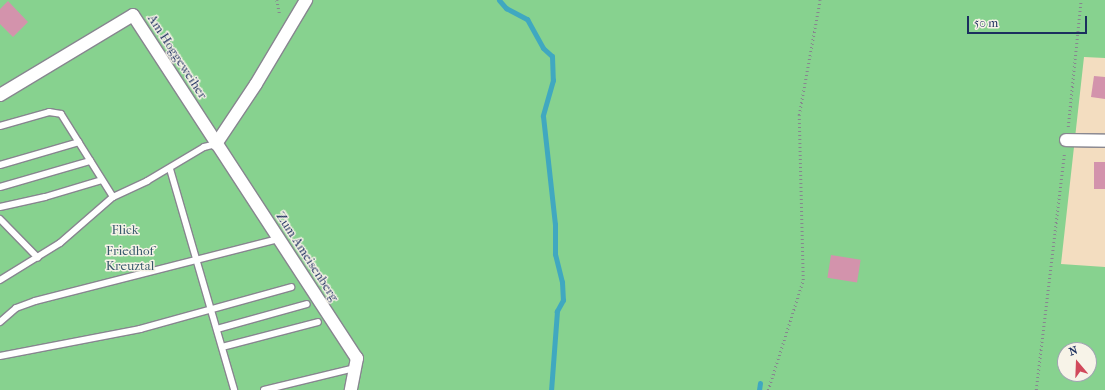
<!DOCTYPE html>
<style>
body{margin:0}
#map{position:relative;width:1105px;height:390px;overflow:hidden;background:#f3ddc0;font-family:"IM FELL French Canon",serif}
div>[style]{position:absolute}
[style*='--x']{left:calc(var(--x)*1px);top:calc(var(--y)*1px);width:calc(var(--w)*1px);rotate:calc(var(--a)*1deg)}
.green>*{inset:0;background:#87d28f}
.stream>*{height:5px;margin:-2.5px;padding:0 2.5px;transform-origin:2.5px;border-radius:2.5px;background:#40a8c0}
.building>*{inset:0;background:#d393ac;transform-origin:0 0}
.path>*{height:2.5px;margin-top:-1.25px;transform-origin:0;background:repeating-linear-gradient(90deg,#87868f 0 1px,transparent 0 4px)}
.roads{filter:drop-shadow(1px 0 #87868f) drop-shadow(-1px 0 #87868f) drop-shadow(0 1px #87868f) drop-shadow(0 -1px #87868f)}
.lane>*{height:6px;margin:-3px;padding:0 3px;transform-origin:3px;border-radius:3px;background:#fff}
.street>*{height:12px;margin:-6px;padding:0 6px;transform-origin:6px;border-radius:6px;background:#fff}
span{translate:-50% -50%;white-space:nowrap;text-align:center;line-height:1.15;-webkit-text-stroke:3px #f7f3e8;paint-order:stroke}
.street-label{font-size:13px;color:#1b2f5e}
.park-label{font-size:13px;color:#36586a}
.north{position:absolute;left:1057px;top:342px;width:40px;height:40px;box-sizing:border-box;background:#f7f3e8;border:1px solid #9fa5b1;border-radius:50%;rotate:341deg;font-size:11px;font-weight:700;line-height:16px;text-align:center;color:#1b2f5e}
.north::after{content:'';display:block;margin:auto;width:14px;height:18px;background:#d1495b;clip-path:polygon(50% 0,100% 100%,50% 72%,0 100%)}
.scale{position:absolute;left:967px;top:16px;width:120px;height:18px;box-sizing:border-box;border:2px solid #1b2f5e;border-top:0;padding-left:5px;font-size:12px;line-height:14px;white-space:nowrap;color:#1b2f5e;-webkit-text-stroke:3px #f7f3e8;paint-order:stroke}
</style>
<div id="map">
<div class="green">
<i style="clip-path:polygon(evenodd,0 0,1105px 0,1105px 58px,1084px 57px,1061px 264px,1105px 267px,1105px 390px,0 390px,0 0,1065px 350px,1089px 350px,1089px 374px,1065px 374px,1065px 350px)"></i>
</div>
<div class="stream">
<i style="--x:499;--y:0;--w:11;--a:49"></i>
<i style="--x:506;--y:8;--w:24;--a:28"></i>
<i style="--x:527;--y:19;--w:33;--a:61"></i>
<i style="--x:543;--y:48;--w:12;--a:42"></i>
<i style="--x:552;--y:56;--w:24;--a:88"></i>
<i style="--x:553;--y:80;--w:37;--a:106"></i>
<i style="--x:543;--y:116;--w:109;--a:83.7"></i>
<i style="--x:555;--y:224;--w:30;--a:90"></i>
<i style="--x:555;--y:254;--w:29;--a:76"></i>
<i style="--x:562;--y:282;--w:18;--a:87"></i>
<i style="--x:563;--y:300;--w:13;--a:119"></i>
<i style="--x:557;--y:311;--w:79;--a:94.3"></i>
<i style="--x:759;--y:390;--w:7;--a:-82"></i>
</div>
<div class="building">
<i style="clip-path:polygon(8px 1px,28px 22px,13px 37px,0 24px,0 9px)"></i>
<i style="clip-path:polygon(1094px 76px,1105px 77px,1105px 99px,1091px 97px)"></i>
<i style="left:1094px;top:162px;width:11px;height:27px"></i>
<i style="left:831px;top:255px;width:30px;height:23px;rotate:9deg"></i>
</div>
<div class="path">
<i style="--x:277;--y:0;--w:15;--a:79"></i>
<i style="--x:1068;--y:127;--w:128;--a:-84.2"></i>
<i style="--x:768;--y:390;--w:115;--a:-72.3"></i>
<i style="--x:803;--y:280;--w:165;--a:-91.4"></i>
<i style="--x:799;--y:115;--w:117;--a:-79.7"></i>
<i style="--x:1036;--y:390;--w:238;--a:-83.2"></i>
</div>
<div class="roads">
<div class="lane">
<i style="--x:0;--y:126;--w:51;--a:-15.9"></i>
<i style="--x:49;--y:112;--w:12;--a:9"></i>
<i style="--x:61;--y:114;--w:98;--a:57.9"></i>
<i style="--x:0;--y:165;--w:82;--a:-16.2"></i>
<i style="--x:170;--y:169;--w:230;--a:73.8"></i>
<i style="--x:0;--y:187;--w:94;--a:-16.1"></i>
<i style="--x:0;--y:207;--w:46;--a:-12.5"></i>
<i style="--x:45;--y:197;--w:59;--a:-16.6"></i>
<i style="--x:0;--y:219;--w:54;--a:45.7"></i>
<i style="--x:0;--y:280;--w:70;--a:-31.7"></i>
<i style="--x:60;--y:243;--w:70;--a:-41"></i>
<i style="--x:113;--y:197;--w:38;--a:-25"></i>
<i style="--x:147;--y:181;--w:66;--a:-30.8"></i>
<i style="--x:204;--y:147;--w:12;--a:-14"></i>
<i style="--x:0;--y:322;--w:21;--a:-41"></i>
<i style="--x:16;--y:308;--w:20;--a:-20"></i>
<i style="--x:35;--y:301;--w:252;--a:-14.3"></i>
<i style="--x:217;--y:329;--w:93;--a:-15.5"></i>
<i style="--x:222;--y:347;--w:99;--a:-14.6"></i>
<i style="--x:0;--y:356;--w:143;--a:-10.9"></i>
<i style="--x:140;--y:329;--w:157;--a:-15.5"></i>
<i style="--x:264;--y:390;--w:94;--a:-13.6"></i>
</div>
<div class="street">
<i style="--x:0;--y:95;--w:155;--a:-31"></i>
<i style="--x:133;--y:15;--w:410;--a:56.9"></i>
<i style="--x:357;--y:358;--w:33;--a:101"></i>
<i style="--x:1066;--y:140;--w:39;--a:1"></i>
<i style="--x:216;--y:144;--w:72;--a:-56.3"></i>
<i style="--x:256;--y:84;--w:98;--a:-59.2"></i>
</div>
</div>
<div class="street-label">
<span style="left:177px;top:57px;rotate:57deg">Am Hoggeweiher</span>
<span style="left:307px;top:257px;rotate:57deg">Zum Ameisenberg</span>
</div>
<div class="park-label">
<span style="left:125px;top:230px">Flick</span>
<span style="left:130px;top:259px">Friedhof<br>Kreuztal</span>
</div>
<div class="north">N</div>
<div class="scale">50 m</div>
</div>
